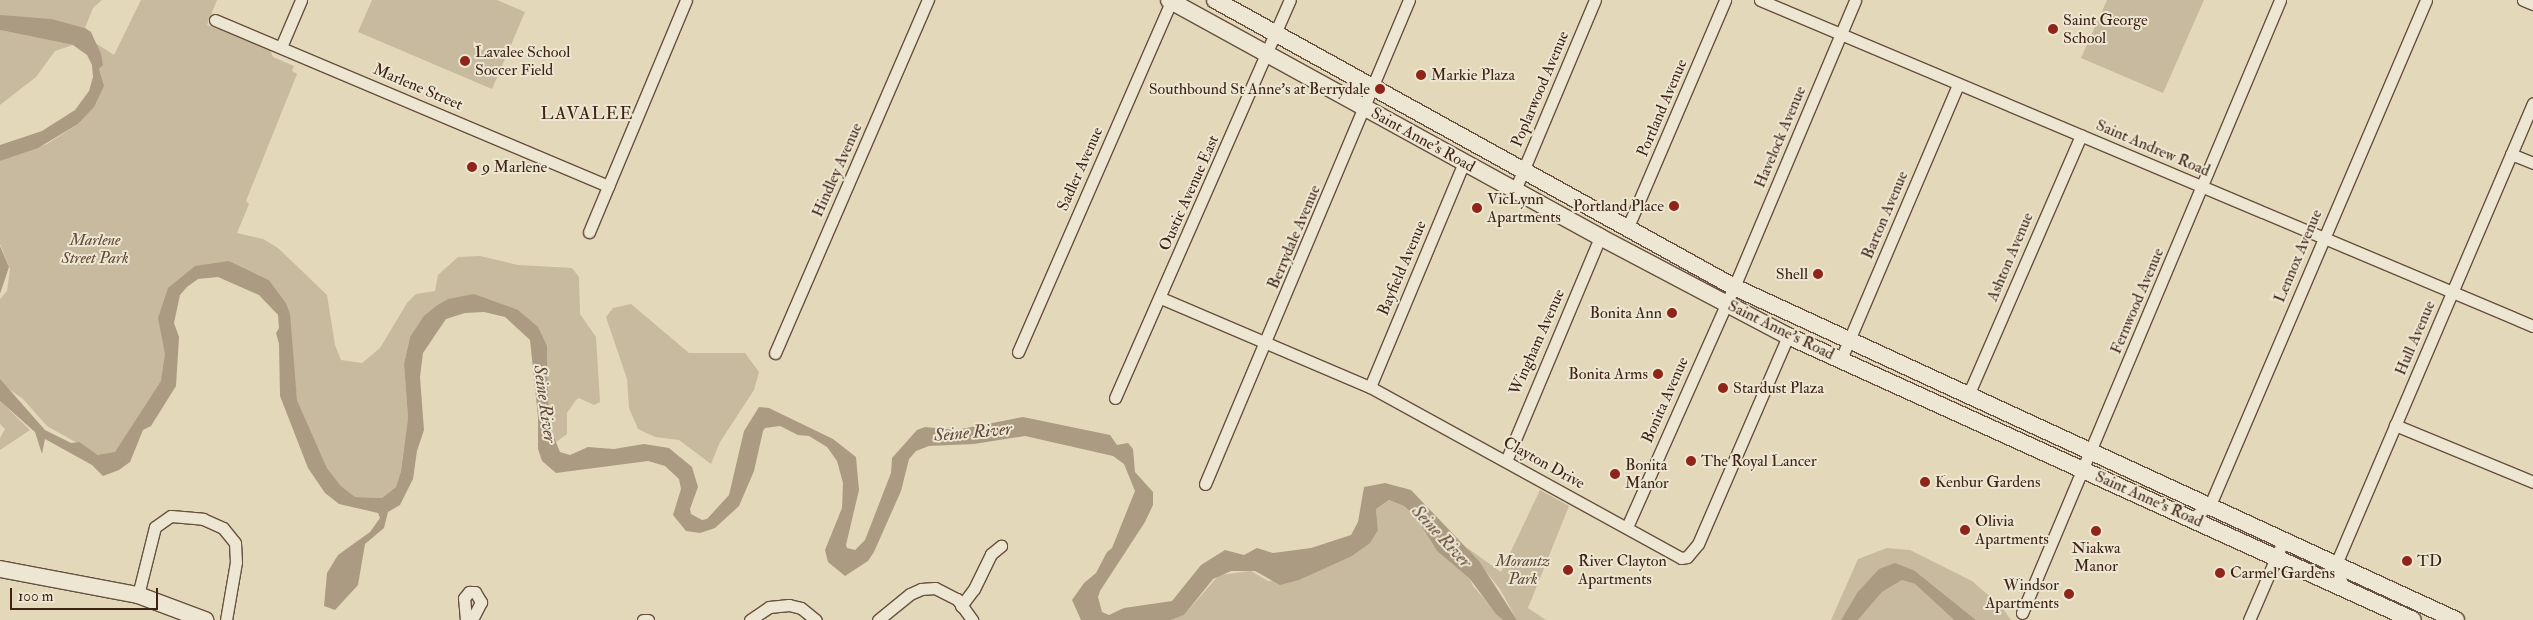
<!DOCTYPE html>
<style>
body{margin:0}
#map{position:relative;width:2533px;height:620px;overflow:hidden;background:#e3d9ba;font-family:"IM FELL Double Pica",serif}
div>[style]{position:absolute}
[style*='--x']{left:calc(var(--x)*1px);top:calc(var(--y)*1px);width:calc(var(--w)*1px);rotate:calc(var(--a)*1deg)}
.green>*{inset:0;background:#c7ba9e}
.water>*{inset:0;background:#ab9b82}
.roads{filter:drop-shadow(1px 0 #67503e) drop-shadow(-1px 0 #67503e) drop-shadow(0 1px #67503e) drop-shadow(0 -1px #67503e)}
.street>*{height:11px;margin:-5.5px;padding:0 5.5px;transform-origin:5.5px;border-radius:5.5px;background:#ede6d2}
.secondary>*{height:16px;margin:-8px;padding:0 8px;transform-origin:8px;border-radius:8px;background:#ede6d2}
.dots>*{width:14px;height:14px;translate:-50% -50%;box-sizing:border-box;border:2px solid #ede6d2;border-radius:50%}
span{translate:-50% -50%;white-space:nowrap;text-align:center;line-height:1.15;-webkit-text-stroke:4px #ede6d2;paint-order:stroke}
.poi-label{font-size:16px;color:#3e2315}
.left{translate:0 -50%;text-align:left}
.right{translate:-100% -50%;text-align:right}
.street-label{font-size:16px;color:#3e2315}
.park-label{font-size:16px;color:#604937;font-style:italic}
.neighbourhood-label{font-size:18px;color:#3e2315;letter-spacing:1px}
.water-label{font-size:18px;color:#5f4736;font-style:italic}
.scale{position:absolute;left:10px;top:588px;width:148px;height:22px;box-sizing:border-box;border:2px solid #3e2315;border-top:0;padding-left:6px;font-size:15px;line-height:18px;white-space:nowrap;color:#3e2315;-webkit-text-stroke:4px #ede6d2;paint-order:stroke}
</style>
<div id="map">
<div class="green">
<i style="clip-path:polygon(0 0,102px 0,93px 8px,85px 28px,52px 19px,4px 17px,0 15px)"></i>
<i style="clip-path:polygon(141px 0,217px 0,207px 25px,269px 48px,273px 57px,294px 66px,292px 71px,297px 74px,246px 201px,249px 204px,237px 233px,263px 239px,278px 248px,327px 295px,335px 345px,341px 360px,362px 363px,367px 359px,380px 348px,407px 303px,416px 294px,435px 291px,438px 275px,458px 257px,480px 256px,518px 265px,572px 268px,579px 277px,580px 314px,596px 337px,600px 402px,594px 405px,579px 398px,576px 400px,567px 413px,567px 434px,555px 443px,548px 400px,547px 346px,474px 294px,410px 337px,404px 364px,408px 418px,401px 471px,396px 487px,382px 498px,355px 497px,341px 486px,327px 468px,297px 400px,286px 303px,269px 280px,229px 261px,169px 295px,168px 371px,111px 462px,47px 426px,23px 399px,0 383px,0 299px,7px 291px,10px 269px,0 244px,0 161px,47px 144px,78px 124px,91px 110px,102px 80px,99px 69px,103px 64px,94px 42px,114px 55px)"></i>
<i style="clip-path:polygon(372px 0,497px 0,525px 12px,492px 89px,358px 32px)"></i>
<i style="clip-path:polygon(2107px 0,2204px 0,2163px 93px,2081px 58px)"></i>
<i style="clip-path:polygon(0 30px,73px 45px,55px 51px,36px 77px,0 105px)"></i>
<i style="clip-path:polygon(631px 304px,689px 353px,745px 353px,759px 372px,754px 390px,720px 442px,711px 464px,679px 440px,655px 437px,638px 429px,629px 408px,627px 379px,606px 317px,613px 308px)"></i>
<i style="clip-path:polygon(0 401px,30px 430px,0 450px,0 438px,5px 429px,0 424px)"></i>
<i style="clip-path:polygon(1540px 490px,1569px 506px,1528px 608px,1546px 620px,1517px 620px,1500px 589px,1466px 547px,1501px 572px)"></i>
<i style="clip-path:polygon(1389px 500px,1404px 506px,1416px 517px,1437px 551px,1470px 579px,1473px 586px,1503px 620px,1171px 620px,1184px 615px,1219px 575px,1251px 571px,1268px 581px,1299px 580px,1319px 570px,1378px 530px,1376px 509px)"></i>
<i style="clip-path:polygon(1887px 548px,1910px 550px,1972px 581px,2002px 607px,2011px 620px,1976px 620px,1915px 571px,1857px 593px,1841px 620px,1831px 620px,1858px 559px)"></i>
<i style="clip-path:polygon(1902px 580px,1915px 584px,1954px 620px,1858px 620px,1882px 592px)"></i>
</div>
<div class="water">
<i style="clip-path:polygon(0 15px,52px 19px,85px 28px,91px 32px,101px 54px,103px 65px,99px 69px,104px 86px,94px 107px,78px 124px,38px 148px,0 161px,0 145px,42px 131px,75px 110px,89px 91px,93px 77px,92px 65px,87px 55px,73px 45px,0 30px)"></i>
<i style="clip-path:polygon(0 246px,9px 267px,0 294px)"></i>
<i style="clip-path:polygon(229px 261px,269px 280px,286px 303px,290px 314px,297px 400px,327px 468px,341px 486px,355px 497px,382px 498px,396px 487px,401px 471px,408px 418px,404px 364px,410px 337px,424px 316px,436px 306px,448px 299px,474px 294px,518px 310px,538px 327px,547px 346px,548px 400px,553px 435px,560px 452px,570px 455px,588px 447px,614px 449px,644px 444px,669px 448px,692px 467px,698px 487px,690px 509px,691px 514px,702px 520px,707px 519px,729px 495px,744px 431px,759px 407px,769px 408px,833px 439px,856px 457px,859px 490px,846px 545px,847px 548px,855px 550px,865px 540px,891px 473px,892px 458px,917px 430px,925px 427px,956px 430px,1023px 417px,1110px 435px,1117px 445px,1128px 443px,1133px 449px,1135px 472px,1153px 492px,1153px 505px,1145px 522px,1100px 591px,1098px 597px,1102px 612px,1109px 615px,1124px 608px,1172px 601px,1201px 565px,1225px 550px,1244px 555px,1257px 548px,1273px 553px,1311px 548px,1351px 535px,1358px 522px,1364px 487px,1385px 483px,1411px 490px,1479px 561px,1517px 620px,1503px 620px,1496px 614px,1470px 579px,1437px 551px,1416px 517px,1404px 506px,1389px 500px,1376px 509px,1378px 530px,1370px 543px,1352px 556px,1299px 580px,1280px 585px,1255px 571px,1231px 571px,1213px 579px,1184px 615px,1171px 620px,1081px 620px,1072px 600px,1084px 583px,1096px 573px,1107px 552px,1112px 548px,1135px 491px,1124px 464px,1113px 456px,1025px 436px,974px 444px,929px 446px,916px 451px,909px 459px,901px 491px,874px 552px,868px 561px,845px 576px,828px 562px,825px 550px,842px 508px,843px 483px,837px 461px,827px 447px,809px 436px,798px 435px,780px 426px,765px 428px,763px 431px,754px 471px,739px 506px,715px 528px,700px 533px,686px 531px,673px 515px,681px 489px,679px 479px,665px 466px,648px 461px,556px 473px,542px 461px,538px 449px,538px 417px,530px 340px,505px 317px,484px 312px,465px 313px,446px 319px,423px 353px,420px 377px,424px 430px,417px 451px,413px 479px,400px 505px,388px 512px,384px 528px,365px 544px,358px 585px,335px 610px,324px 606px,327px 573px,338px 555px,370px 532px,380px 518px,378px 513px,339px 504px,325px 493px,308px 468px,280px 396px,279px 344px,276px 333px,279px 328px,278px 315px,259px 295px,218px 277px,198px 279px,187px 287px,180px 295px,174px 323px,179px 337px,176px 386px,151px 426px,143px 430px,130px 462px,119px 470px,103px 476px,92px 465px,45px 439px,42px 454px,35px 432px,0 401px,0 379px,45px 430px,71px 443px,79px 442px,98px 455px,115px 452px,161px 381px,165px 354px,158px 318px,168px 288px,195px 266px)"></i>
<i style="clip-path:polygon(1895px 563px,1915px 571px,1976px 620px,1954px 620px,1915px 584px,1902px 580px,1882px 592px,1858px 620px,1841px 620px,1857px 593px,1879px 569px)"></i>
</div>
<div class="roads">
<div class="street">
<i style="--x:1760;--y:0;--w:839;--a:22.87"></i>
<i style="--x:2523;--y:0;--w:11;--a:22"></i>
<i style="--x:215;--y:20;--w:427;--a:22.9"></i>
<i style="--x:281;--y:47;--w:51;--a:-66.9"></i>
<i style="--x:2511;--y:154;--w:24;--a:22"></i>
<i style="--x:1515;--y:190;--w:206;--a:-67.2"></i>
<i style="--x:1627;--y:229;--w:249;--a:-66.8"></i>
<i style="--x:589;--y:232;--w:251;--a:-67.3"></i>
<i style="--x:1161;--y:298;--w:227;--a:23.1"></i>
<i style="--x:1370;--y:387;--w:355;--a:28.8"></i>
<i style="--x:1681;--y:558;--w:6;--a:-9"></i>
<i style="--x:1687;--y:557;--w:17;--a:-50"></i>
<i style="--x:1698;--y:544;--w:227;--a:-66.6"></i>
<i style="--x:1018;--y:352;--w:384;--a:-66.4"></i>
<i style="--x:775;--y:353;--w:385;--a:-66.6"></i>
<i style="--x:1841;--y:359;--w:298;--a:-66.9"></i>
<i style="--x:1370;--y:387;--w:244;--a:-67.3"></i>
<i style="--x:1969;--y:393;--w:281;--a:-66.5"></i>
<i style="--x:1115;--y:398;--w:435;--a:-66.3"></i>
<i style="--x:2395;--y:425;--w:149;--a:22.4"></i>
<i style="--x:1506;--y:461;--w:243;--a:-67.2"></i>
<i style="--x:1205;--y:484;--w:525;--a:-67.15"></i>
<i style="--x:2191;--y:519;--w:24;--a:-36"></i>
<i style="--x:2210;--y:505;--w:549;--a:-66.84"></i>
<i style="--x:1627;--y:527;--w:263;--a:-66"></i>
<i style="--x:1734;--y:287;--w:311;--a:-67.1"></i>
<i style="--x:2343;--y:587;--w:24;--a:-107"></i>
<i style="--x:2336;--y:564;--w:501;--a:-66.86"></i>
<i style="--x:138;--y:595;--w:70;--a:-76"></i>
<i style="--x:155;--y:527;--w:19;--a:-35"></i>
<i style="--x:171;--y:516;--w:32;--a:5"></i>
<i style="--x:203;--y:519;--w:22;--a:24"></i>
<i style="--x:223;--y:528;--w:19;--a:51"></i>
<i style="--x:235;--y:543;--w:19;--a:87"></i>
<i style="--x:236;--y:562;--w:59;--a:99.8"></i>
<i style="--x:961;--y:606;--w:21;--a:-53"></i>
<i style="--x:974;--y:589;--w:39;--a:-64"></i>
<i style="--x:991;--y:554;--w:13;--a:-39"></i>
<i style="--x:2022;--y:613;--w:665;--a:-67.17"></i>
<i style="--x:466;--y:620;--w:22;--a:-95"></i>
<i style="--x:464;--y:598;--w:8;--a:-50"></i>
<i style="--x:469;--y:592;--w:6;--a:0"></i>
<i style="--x:475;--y:592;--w:12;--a:59"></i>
<i style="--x:481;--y:602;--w:20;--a:117"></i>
<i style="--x:643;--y:620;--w:5;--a:0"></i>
<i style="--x:750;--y:620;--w:23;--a:-34"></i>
<i style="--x:769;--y:607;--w:20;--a:-6"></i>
<i style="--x:789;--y:605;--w:12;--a:14"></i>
<i style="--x:801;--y:608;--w:19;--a:39"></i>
<i style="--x:878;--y:620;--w:41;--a:-39.1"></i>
<i style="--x:910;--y:594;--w:12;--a:-24"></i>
<i style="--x:921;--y:589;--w:14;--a:-4"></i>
<i style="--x:935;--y:588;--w:25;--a:27"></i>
<i style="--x:957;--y:599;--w:26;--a:54"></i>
<i style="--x:2249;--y:620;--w:88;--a:-66.6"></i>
</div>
<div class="secondary">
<i style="--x:1169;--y:0;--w:492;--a:28.8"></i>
<i style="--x:1600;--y:237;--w:212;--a:27.8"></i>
<i style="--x:1788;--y:336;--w:686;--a:24.44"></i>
<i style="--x:1215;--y:0;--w:593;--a:28.94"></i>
<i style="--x:1734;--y:287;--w:795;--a:24.76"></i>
<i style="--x:0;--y:569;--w:140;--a:10.7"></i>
<i style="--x:138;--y:595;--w:72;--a:20.5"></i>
</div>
</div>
<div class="dots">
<i style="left:2053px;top:29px;background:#8f2418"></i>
<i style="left:465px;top:61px;background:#8f2418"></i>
<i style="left:1421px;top:75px;background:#8f2418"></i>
<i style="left:1380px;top:89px;background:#8f2418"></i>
<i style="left:472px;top:167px;background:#8f2418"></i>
<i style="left:1674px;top:206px;background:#8f2418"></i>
<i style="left:1477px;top:208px;background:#8f2418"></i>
<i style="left:1818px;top:274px;background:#8f2418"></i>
<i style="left:1672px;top:313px;background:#8f2418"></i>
<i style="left:1658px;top:374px;background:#8f2418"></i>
<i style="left:1723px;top:388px;background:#8f2418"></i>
<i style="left:1691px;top:461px;background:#8f2418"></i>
<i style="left:1615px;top:474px;background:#8f2418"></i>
<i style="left:1925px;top:482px;background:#8f2418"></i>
<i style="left:1965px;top:530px;background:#8f2418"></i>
<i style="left:2096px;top:531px;background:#8f2418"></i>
<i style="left:2407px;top:561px;background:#8f2418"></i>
<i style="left:1568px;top:570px;background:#8f2418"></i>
<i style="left:2220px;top:573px;background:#8f2418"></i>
<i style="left:2069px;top:594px;background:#8f2418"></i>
</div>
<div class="poi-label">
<span class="left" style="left:2063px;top:29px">Saint George<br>School</span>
<span class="left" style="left:475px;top:61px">Lavalee School<br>Soccer Field</span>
<span class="left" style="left:1431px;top:75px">Markie Plaza</span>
<span class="right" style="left:1370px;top:89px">Southbound St Anne's at Berrydale</span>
<span class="left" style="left:482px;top:167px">9 Marlene</span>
<span class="left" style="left:1487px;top:208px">VicLynn<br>Apartments</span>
<span class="right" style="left:1664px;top:206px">Portland Place</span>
<span class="right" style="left:1808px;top:274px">Shell</span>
<span class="right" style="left:1662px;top:313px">Bonita Ann</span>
<span class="right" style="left:1648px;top:374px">Bonita Arms</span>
<span class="left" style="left:1733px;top:388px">Stardust Plaza</span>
<span class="left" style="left:1701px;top:461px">The Royal Lancer</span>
<span class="left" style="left:1625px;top:474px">Bonita<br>Manor</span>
<span class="left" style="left:1935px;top:482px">Kenbur Gardens</span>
<span class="left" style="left:1975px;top:530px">Olivia<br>Apartments</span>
<span style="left:2096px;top:557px">Niakwa<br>Manor</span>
<span class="left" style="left:1578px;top:570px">River Clayton<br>Apartments</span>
<span class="left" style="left:2417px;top:561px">TD</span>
<span class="left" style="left:2230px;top:573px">Carmel Gardens</span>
<span class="right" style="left:2059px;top:594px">Windsor<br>Apartments</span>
</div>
<div class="street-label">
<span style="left:418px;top:87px;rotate:23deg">Marlene Street</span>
<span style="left:1540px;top:89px;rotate:-67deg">Poplarwood Avenue</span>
<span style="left:1662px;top:108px;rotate:-67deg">Portland Avenue</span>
<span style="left:1780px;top:137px;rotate:-67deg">Havelock Avenue</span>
<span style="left:1423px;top:140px;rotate:29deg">Saint Anne's Road</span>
<span style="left:2153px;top:148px;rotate:23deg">Saint Andrew Road</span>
<span style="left:1080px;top:169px;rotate:-66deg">Sadler Avenue</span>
<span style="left:837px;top:170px;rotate:-66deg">Hindley Avenue</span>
<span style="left:1189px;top:193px;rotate:-66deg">Oustic Avenue East</span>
<span style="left:1885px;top:215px;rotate:-67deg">Barton Avenue</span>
<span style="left:1294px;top:237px;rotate:-67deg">Berrydale Avenue</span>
<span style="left:2298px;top:256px;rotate:-67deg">Lennox Avenue</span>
<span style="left:2010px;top:257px;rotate:-67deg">Ashton Avenue</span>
<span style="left:1402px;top:268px;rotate:-67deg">Bayfield Avenue</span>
<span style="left:2137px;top:301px;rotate:-67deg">Fernwood Avenue</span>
<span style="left:1781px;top:330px;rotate:26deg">Saint Anne's Road</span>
<span style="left:2415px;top:338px;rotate:-67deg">Hull Avenue</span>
<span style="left:1537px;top:342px;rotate:-66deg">Wingham Avenue</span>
<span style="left:1665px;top:400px;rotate:-66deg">Bonita Avenue</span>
<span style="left:1544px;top:463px;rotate:29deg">Clayton Drive</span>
<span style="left:2149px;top:499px;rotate:24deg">Saint Anne's Road</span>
</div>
<div class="park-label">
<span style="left:95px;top:249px">Marlene<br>Street Park</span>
<span style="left:1523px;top:570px">Morantz<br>Park</span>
</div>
<div class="neighbourhood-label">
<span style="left:587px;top:114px">LAVALEE</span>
</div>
<div class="water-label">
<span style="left:544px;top:404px;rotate:82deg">Seine River</span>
<span style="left:973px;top:433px;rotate:-5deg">Seine River</span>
<span style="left:1441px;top:537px;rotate:47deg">Seine River</span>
</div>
<div class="scale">100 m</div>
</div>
